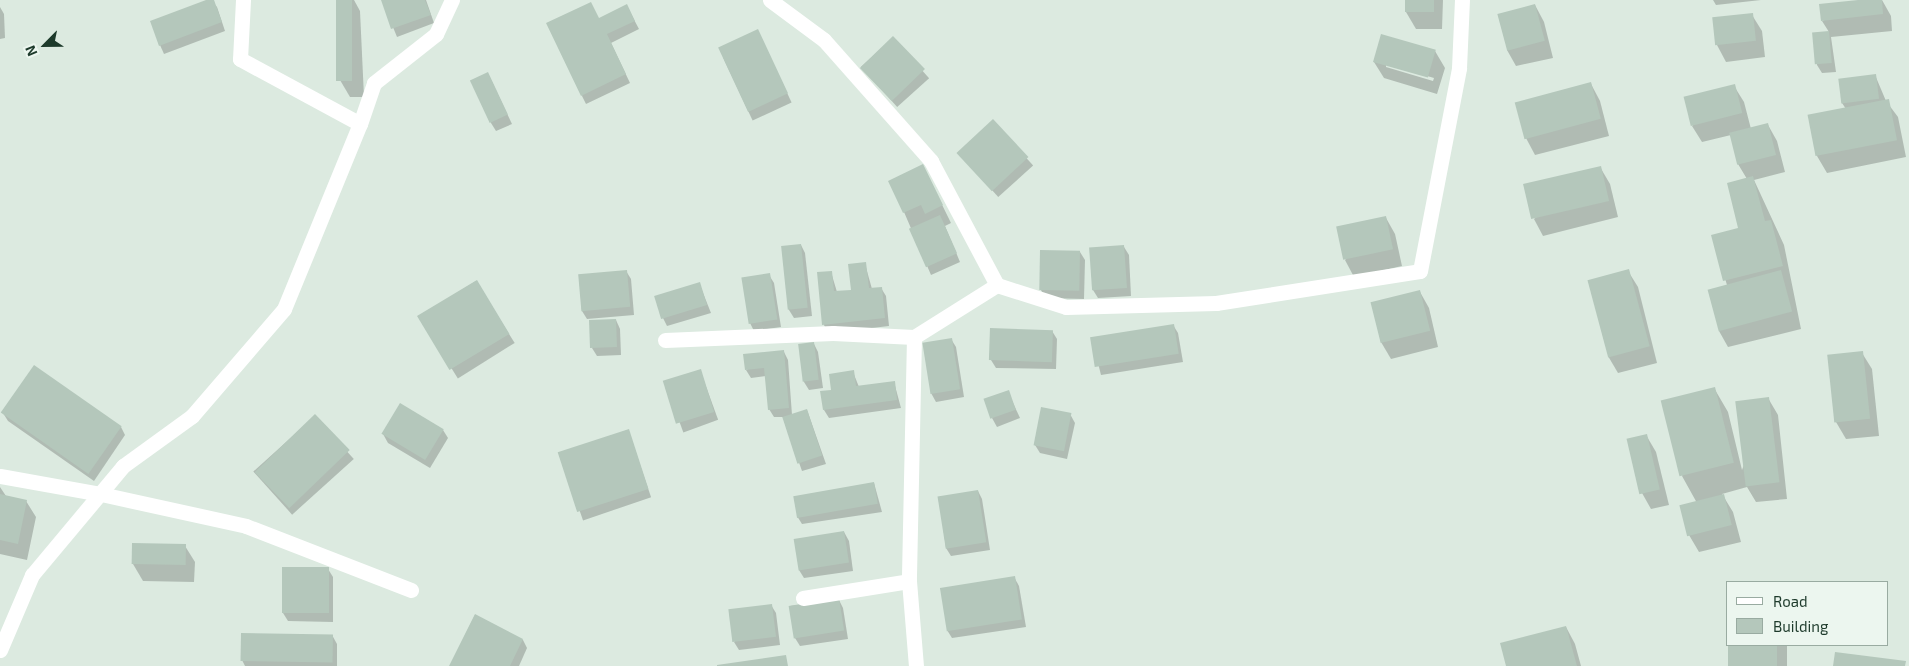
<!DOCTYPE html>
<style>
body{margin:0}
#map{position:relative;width:1909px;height:666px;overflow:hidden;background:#dceae0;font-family:"Exo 2",sans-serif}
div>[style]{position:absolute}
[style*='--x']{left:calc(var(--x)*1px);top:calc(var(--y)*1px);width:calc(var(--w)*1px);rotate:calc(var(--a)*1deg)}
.shadow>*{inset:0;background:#0003;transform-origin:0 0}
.building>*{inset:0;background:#b4c7bb;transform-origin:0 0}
.minor>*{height:15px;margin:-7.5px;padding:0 7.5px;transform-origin:7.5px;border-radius:7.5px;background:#fff}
span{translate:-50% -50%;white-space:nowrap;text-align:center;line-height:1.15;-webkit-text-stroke:5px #ecf6ef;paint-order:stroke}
.legend{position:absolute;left:1726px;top:581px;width:162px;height:65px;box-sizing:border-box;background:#ecf6ef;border:1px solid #99aba1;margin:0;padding:6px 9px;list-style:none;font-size:15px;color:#1d3a2b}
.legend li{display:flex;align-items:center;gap:10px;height:25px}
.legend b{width:25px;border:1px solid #99aba1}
.north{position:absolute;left:20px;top:20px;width:50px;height:50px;-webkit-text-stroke:4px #ecf6ef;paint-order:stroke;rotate:247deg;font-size:14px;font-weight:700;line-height:20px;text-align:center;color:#1d3a2b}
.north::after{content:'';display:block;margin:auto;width:18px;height:22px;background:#1d3a2b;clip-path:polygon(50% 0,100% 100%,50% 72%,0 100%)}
</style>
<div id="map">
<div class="shadow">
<i style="clip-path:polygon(210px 0,217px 7px,225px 31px,164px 54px,160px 45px)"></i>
<i style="clip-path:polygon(338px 0,354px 0,360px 11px,364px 97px,350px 97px,340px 80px)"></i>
<i style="clip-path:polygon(382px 0,426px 0,434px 23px,397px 37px)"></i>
<i style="clip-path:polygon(1406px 0,1443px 0,1442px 29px,1416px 29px,1406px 12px)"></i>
<i style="clip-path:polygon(1713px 0,1761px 0,1716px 5px)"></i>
<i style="clip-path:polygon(1870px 0,1882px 0,1891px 16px,1892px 31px,1831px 37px,1836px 72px,1822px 73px,1817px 65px,1813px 34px,1829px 32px,1822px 21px)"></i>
<i style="clip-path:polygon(1535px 5px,1544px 22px,1553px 58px,1516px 66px,1507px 50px)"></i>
<i style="clip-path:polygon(0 7px,4px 14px,5px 38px,0 39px)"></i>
<i style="clip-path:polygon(631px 14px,639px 29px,611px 43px,630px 83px,586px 104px,582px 96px,599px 19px)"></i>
<i style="clip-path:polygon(1752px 15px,1762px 31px,1765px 57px,1726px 62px,1717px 45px,1714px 19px)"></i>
<i style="left:893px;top:38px;width:54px;height:43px;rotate:48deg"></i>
<i style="left:762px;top:39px;width:70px;height:43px;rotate:65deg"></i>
<i style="clip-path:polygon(evenodd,1435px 51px,1445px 68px,1437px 94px,1384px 78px,1374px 62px,1435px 51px,1386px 64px,1434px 78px,1433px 81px,1386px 67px,1386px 64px)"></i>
<i style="clip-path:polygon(1875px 75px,1886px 101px,1898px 117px,1906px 157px,1827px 173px,1817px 156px,1809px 117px,1846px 109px,1842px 103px)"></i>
<i style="clip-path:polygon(492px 82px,512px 124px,496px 131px,491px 123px)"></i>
<i style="clip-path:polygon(1591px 84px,1600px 101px,1609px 136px,1535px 155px,1526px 138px)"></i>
<i style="clip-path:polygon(1734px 86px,1744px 102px,1751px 129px,1768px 125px,1777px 141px,1785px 172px,1754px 180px,1784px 245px,1801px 329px,1728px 347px,1719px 331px,1727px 285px,1712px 236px,1740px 229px,1747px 179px,1738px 164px,1731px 135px,1702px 142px,1692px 126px)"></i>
<i style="left:993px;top:121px;width:60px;height:47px;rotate:48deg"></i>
<i style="clip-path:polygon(923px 166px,951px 223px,945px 226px,960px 262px,931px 275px,904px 212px)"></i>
<i style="clip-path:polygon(1600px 167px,1610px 184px,1618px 217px,1543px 236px,1534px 219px)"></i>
<i style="clip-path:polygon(1386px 218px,1395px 234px,1402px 266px,1354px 277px,1345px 260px)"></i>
<i style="clip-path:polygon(801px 245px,805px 253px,812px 316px,794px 318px,789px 310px,782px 247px)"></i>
<i style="clip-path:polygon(1124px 247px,1129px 255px,1131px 296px,1098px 298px,1093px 290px)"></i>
<i style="clip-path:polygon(1080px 252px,1085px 260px,1084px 299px,1045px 298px,1041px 290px)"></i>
<i style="clip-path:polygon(865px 264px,872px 289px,881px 288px,886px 296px,889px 326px,828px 333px,824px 325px,831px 272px,837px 292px,852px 291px)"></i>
<i style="clip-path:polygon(626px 271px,631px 279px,634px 315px,587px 319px,582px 311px,579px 275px)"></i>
<i style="clip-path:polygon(1628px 271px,1638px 287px,1657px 363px,1618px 373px,1608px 356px)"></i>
<i style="clip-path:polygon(769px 275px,774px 283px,781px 327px,754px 331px,750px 323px)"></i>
<i style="left:476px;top:281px;width:73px;height:67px;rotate:58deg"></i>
<i style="clip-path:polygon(699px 283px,711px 313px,667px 326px,663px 318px)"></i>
<i style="clip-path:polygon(1420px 292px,1429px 308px,1438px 347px,1391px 359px,1381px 342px,1372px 303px)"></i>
<i style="clip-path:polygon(616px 320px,620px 329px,621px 355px,597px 356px,592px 348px)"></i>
<i style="clip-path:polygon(1173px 325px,1178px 333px,1183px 362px,1101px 375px,1092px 339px)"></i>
<i style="clip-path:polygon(1052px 331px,1057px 339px,1056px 369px,996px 368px,991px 360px)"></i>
<i style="clip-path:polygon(951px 339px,956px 347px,964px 397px,936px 402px,931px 393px)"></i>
<i style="clip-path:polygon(814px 344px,818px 352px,823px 388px,809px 390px,804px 382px,800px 345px)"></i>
<i style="clip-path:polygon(784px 352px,788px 360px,792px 415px,807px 410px,826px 464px,802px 471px,783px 417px,774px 417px,769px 409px,766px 376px,751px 378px,746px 370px)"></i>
<i style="clip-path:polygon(1862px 353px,1872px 369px,1879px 436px,1846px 439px,1836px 422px)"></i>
<i style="left:700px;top:370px;width:53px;height:37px;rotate:70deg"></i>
<i style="clip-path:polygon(853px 372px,859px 387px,894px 382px,901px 408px,829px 418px,824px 410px,832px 391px)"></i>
<i style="clip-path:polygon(1714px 388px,1728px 412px,1742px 470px,1768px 398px,1778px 415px,1787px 499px,1756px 502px,1747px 487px,1722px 494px,1733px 512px,1741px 542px,1699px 552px,1689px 535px,1697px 503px,1682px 476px)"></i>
<i style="clip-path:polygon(1008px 392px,1020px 418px,997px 427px,992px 418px)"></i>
<i style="clip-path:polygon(3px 413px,121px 427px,125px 435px,94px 481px,8px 421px)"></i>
<i style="clip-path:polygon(1070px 414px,1075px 423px,1067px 459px,1040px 453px,1035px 445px)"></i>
<i style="left:315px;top:416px;width:58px;height:83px;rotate:48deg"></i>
<i style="clip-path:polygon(443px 430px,448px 438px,430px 468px,388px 443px,383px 434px)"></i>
<i style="left:628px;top:430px;width:71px;height:72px;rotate:71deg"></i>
<i style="clip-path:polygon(1646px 435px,1656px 452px,1669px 505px,1651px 509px,1642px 493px)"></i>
<i style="clip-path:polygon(874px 483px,882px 512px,802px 524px,797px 516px)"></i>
<i style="clip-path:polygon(0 487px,6px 496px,26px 501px,36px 517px,27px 560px,0 554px)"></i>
<i style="clip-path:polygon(978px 491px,982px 499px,990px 550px,951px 556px,946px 548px,939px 497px)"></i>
<i style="clip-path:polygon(844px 532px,849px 541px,853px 571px,804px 578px,799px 570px)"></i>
<i style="clip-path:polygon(185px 546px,195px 562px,194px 582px,143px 581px,133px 564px)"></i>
<i style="clip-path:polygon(283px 568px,328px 569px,333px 577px,333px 622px,288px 621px,283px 613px)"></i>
<i style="clip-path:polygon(1014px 577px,1019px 586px,1026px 627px,952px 638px,947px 630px)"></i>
<i style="clip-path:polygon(839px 600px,843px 608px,848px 639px,800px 646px,795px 638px,790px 606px)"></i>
<i style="clip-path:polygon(771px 605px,776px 613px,780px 645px,739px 650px,734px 642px)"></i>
<i style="clip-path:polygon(475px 615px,523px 640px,527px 648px,519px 666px,450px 666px)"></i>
<i style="clip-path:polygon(1566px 627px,1575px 644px,1581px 666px,1508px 666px)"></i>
<i style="clip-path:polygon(332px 635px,337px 644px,337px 666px,245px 666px,242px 660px)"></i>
<i style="left:1728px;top:645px;width:59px;height:21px"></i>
</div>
<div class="building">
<i style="clip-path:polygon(206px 0,214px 0,222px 22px,159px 46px,150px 21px)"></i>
<i style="left:336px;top:0;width:16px;height:81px"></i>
<i style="clip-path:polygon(381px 0,425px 0,431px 15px,391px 29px)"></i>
<i style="left:1405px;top:0;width:29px;height:12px"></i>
<i style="clip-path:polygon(1858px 0,1882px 0,1883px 14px,1821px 21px,1819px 4px)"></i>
<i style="clip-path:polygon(591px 2px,599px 18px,627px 4px,635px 21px,607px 34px,626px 74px,581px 96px,546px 23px)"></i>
<i style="left:1535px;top:4px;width:38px;height:39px;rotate:75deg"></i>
<i style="left:1753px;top:13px;width:28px;height:41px;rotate:84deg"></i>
<i style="left:758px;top:29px;width:71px;height:44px;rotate:65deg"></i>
<i style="left:1829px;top:31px;width:32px;height:17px;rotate:85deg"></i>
<i style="left:1381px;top:34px;width:57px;height:29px;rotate:16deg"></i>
<i style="left:893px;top:36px;width:46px;height:46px;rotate:46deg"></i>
<i style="left:488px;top:72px;width:47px;height:20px;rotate:65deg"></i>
<i style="left:1876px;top:74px;width:25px;height:38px;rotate:83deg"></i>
<i style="left:1591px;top:82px;width:38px;height:79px;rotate:75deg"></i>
<i style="left:1735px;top:84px;width:30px;height:53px;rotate:76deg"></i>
<i style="left:1889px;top:99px;width:42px;height:83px;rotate:79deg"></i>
<i style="left:993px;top:119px;width:52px;height:50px;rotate:47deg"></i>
<i style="left:1768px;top:123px;width:33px;height:40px;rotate:76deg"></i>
<i style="clip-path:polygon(923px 164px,943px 205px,925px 214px,921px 205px,903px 213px,888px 181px)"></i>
<i style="left:1601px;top:166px;width:36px;height:80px;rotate:77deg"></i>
<i style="clip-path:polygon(1753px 176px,1765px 221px,1771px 220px,1783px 266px,1723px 281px,1711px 235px,1738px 228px,1727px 183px)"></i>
<i style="left:940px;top:215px;width:42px;height:34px;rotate:66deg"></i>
<i style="left:1386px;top:216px;width:34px;height:51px;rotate:78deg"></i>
<i style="left:801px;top:244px;width:64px;height:20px;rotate:84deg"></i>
<i style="left:1124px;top:245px;width:43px;height:35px;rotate:86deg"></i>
<i style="left:1040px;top:250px;width:40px;height:40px;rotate:1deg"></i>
<i style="clip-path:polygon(866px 262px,869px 288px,882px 287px,885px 318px,822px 325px,817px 272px,832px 271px,834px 291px,851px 290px,848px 264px)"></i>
<i style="left:1629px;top:269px;width:80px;height:43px;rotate:75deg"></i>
<i style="left:627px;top:270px;width:37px;height:49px;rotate:85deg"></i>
<i style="left:1781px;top:270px;width:43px;height:76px;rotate:75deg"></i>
<i style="left:770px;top:273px;width:47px;height:29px;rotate:81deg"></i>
<i style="left:477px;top:280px;width:63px;height:70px;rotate:59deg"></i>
<i style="left:700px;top:282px;width:24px;height:48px;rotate:73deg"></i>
<i style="left:1420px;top:290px;width:42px;height:51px;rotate:76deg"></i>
<i style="left:616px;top:319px;width:28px;height:27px;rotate:88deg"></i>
<i style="left:1174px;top:324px;width:30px;height:85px;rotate:81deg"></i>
<i style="left:990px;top:328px;width:63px;height:32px;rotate:2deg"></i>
<i style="left:952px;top:338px;width:52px;height:30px;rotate:81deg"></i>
<i style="left:814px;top:342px;width:38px;height:16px;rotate:83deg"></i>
<i style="clip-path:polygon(784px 350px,789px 408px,768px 410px,764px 368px,745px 370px,743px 354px)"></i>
<i style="left:1863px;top:351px;width:68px;height:36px;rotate:84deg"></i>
<i style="left:34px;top:365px;width:107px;height:58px;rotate:35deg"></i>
<i style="left:701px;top:369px;width:45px;height:40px;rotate:73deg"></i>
<i style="clip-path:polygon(854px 370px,856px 386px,895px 381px,897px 400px,823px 410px,820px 391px,831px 390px,829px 374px)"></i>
<i style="left:1715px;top:387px;width:78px;height:56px;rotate:76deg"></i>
<i style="left:1009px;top:390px;width:21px;height:27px;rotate:71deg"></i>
<i style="left:1769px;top:397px;width:86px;height:34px;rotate:83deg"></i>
<i style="left:400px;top:403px;width:51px;height:36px;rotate:31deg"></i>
<i style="left:1041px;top:407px;width:31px;height:39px;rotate:11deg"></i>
<i style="left:807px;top:409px;width:49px;height:26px;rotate:72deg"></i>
<i style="left:315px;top:414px;width:50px;height:84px;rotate:46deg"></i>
<i style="left:629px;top:429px;width:63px;height:75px;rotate:72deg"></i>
<i style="left:1647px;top:434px;width:57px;height:21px;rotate:77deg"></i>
<i style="left:874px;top:482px;width:22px;height:82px;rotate:80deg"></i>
<i style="left:978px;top:490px;width:53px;height:41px;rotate:81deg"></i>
<i style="clip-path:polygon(0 494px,27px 500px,18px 544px,0 540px)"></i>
<i style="left:1724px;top:494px;width:32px;height:46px;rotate:76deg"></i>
<i style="left:844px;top:531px;width:32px;height:51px;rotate:81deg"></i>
<i style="left:132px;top:543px;width:54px;height:21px;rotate:1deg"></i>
<i style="left:282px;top:567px;width:47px;height:46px"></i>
<i style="left:1015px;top:576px;width:44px;height:76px;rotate:81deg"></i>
<i style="left:839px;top:598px;width:33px;height:51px;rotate:81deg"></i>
<i style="left:772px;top:604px;width:33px;height:44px;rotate:83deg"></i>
<i style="clip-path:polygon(475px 614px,523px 639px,510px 666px,449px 666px)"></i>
<i style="clip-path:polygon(1566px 626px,1577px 666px,1506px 666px,1500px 643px)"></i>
<i style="left:241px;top:633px;width:92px;height:28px;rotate:1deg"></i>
<i style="left:1728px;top:645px;width:49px;height:21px"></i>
<i style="clip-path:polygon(1835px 652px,1906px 661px,1905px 666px,1833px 666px)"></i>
<i style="clip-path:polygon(786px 655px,788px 666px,717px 666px,717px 665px)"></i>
</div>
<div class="minor">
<i style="--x:243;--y:0;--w:59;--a:92.9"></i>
<i style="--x:240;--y:59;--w:136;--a:28.4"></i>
<i style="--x:770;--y:0;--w:67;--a:36.5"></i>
<i style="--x:824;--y:40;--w:162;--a:48.5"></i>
<i style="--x:931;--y:161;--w:140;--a:62"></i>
<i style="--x:997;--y:285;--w:72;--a:17.7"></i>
<i style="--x:1066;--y:307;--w:150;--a:-1.5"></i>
<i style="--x:1216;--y:303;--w:206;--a:-8.9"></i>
<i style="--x:1420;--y:271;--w:207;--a:-79.1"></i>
<i style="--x:1459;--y:68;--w:68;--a:-87.5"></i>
<i style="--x:914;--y:337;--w:244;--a:91.2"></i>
<i style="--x:909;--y:581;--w:85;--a:85.3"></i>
<i style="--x:665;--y:340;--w:168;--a:-2.4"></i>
<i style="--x:833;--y:333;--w:81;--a:2.8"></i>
<i style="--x:914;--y:337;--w:98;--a:-32.1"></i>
<i style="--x:0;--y:476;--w:103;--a:10.1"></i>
<i style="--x:101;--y:494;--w:148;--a:12.4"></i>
<i style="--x:246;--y:526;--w:177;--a:21.2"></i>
<i style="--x:803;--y:598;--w:107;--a:-9.1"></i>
<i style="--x:0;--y:650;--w:82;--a:-66.9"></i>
<i style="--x:32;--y:575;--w:142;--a:-50.1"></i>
<i style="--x:123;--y:466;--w:85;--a:-35.9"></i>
<i style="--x:192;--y:416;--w:141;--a:-49.3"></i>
<i style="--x:284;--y:309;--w:200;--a:-67.7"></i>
<i style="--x:360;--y:124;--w:43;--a:-71.1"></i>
<i style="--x:374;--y:83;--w:79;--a:-38.3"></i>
<i style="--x:436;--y:34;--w:38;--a:-65"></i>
</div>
<ul class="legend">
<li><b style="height:6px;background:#fff"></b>Road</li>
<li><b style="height:14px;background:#b4c7bb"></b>Building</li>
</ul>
<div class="north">N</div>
</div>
